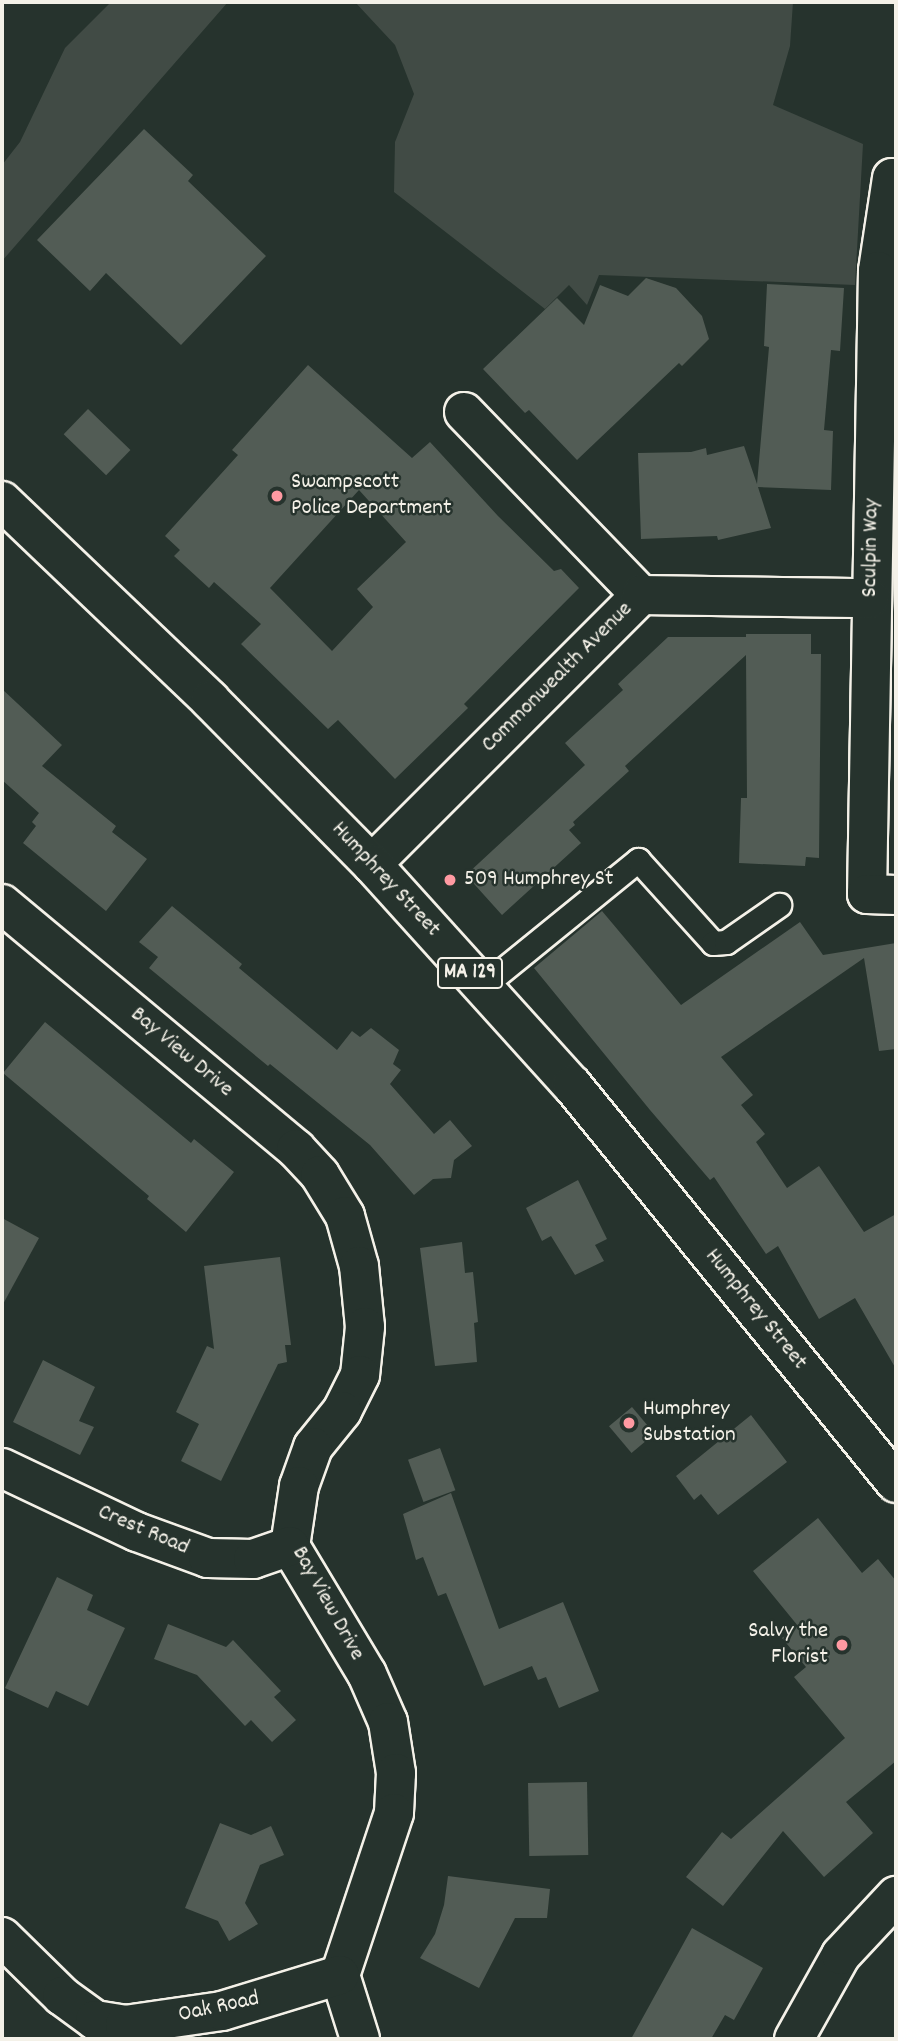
<!DOCTYPE html>
<style>
body{margin:0}
#map{position:relative;width:898px;height:2041px;overflow:hidden;background:#26332d;font-family:Dekko,sans-serif}
div>[style]{position:absolute}
[style*='--x']{left:calc(var(--x)*1px);top:calc(var(--y)*1px);width:calc(var(--w)*1px);rotate:calc(var(--a)*1deg)}
.green>*{inset:0;background:#414b45}
.building>*{inset:0;background:#525c55;transform-origin:0 0}
.roads{filter:drop-shadow(2px 0 #f4f1e8) drop-shadow(-2px 0 #f4f1e8) drop-shadow(0 2px #f4f1e8) drop-shadow(0 -2px #f4f1e8)}
.lane>*{height:23px;margin:-11.5px;padding:0 11.5px;transform-origin:11.5px;border-radius:11.5px;background:#26332d}
.street>*{height:38px;margin:-19px;padding:0 19px;transform-origin:19px;border-radius:19px;background:#26332d}
.primary>*{height:38px;margin:-19px;padding:0 19px;transform-origin:19px;border-radius:19px;background:#26332d}
.dots>*{width:19px;height:19px;translate:-50% -50%;box-sizing:border-box;border:4px solid #26332d;border-radius:50%}
span{translate:-50% -50%;white-space:nowrap;text-align:center;line-height:1.15;-webkit-text-stroke:5px #26332d;paint-order:stroke}
.shield-label span{padding:2px 5px;background:#26332d;border:2px solid;border-radius:5px;-webkit-text-stroke-width:0}
.shield-label{font-size:21px;color:#f4f1e8;font-weight:700}
.poi-label{font-size:23px;color:#f4f1e8}
.left{translate:0 -50%;text-align:left}
.right{translate:-100% -50%;text-align:right}
.street-label{font-size:23px;color:#f4f1e8}
.frame{position:absolute;inset:0;border:4px solid #f4f1e8;pointer-events:none}
</style>
<div id="map">
<div class="green">
<i style="clip-path:polygon(111px 2px,228px 2px,2px 261px,2px 165px,20px 142px,65px 48px)"></i>
<i style="clip-path:polygon(355px 2px,793px 2px,790px 46px,773px 105px,863px 144px,855px 285px,599px 275px,587px 305px,569px 285px,545px 309px,394px 192px,395px 142px,414px 94px,395px 45px)"></i>
</div>
<div class="building">
<i style="clip-path:polygon(144px 129px,193px 175px,188px 181px,266px 256px,181px 345px,106px 273px,90px 291px,37px 240px)"></i>
<i style="clip-path:polygon(646px 278px,676px 288px,702px 316px,709px 339px,682px 366px,679px 363px,577px 460px,529px 410px,525px 413px,483px 369px,557px 298px,584px 325px,600px 285px,628px 296px)"></i>
<i style="clip-path:polygon(767px 284px,844px 288px,840px 351px,831px 350px,824px 430px,833px 431px,831px 490px,758px 487px,771px 528px,718px 540px,717px 536px,641px 539px,638px 453px,691px 452px,706px 448px,707px 455px,744px 446px,757px 484px,769px 347px,764px 346px)"></i>
<i style="clip-path:polygon(evenodd,308px 365px,412px 458px,430px 442px,498px 516px,554px 571px,561px 569px,579px 588px,464px 704px,468px 708px,395px 779px,338px 720px,328px 729px,241px 644px,261px 624px,214px 582px,209px 588px,174px 556px,180px 550px,165px 536px,238px 455px,232px 450px,308px 365px,359px 490px,406px 542px,357px 589px,373px 607px,332px 651px,270px 588px,359px 490px)"></i>
<i style="left:88px;top:409px;width:59px;height:35px;rotate:44deg"></i>
<i style="clip-path:polygon(746px 634px,811px 634px,811px 654px,821px 654px,819px 858px,806px 857px,805px 866px,739px 863px,741px 798px,747px 798px,746px 655px,625px 766px,629px 771px,573px 822px,575px 825px,569px 830px,581px 843px,502px 915px,466px 875px,585px 765px,565px 743px,623px 690px,618px 684px,668px 637px,746px 637px)"></i>
<i style="clip-path:polygon(2px 689px,62px 745px,42px 766px,116px 826px,112px 832px,147px 859px,106px 911px,23px 843px,36px 826px,32px 822px,39px 813px,2px 780px)"></i>
<i style="clip-path:polygon(172px 906px,242px 964px,239px 968px,337px 1050px,352px 1031px,360px 1037px,371px 1028px,399px 1050px,393px 1064px,401px 1070px,390px 1084px,434px 1134px,450px 1120px,472px 1146px,454px 1160px,451px 1178px,433px 1179px,414px 1195px,370px 1145px,270px 1064px,268px 1066px,149px 968px,158px 957px,139px 942px)"></i>
<i style="clip-path:polygon(602px 911px,681px 1005px,800px 922px,823px 955px,896px 943px,896px 1049px,879px 1051px,864px 958px,721px 1057px,753px 1095px,741px 1105px,765px 1134px,756px 1142px,787px 1188px,819px 1166px,864px 1232px,896px 1214px,896px 1369px,855px 1298px,819px 1319px,778px 1246px,766px 1254px,714px 1177px,710px 1180px,650px 1110px,534px 968px)"></i>
<i style="clip-path:polygon(45px 1022px,191px 1143px,194px 1139px,234px 1172px,186px 1232px,147px 1199px,149px 1196px,3px 1073px)"></i>
<i style="clip-path:polygon(578px 1180px,607px 1239px,595px 1245px,604px 1261px,575px 1275px,551px 1236px,542px 1241px,526px 1208px)"></i>
<i style="clip-path:polygon(2px 1218px,39px 1238px,2px 1306px)"></i>
<i style="clip-path:polygon(462px 1242px,465px 1273px,473px 1272px,478px 1322px,474px 1323px,477px 1362px,435px 1366px,420px 1248px)"></i>
<i style="clip-path:polygon(280px 1257px,291px 1345px,285px 1345px,287px 1362px,278px 1364px,221px 1481px,181px 1461px,199px 1424px,176px 1412px,207px 1346px,214px 1349px,204px 1266px)"></i>
<i style="clip-path:polygon(43px 1360px,95px 1387px,79px 1421px,94px 1427px,80px 1455px,13px 1422px)"></i>
<i style="left:632px;top:1407px;width:35px;height:30px;rotate:50deg"></i>
<i style="clip-path:polygon(751px 1415px,787px 1462px,718px 1515px,701px 1494px,694px 1500px,676px 1476px)"></i>
<i style="left:440px;top:1448px;width:45px;height:34px;rotate:70deg"></i>
<i style="clip-path:polygon(451px 1493px,499px 1629px,563px 1602px,599px 1691px,559px 1708px,546px 1677px,538px 1680px,532px 1666px,484px 1686px,446px 1593px,438px 1596px,423px 1557px,416px 1560px,403px 1514px)"></i>
<i style="clip-path:polygon(818px 1518px,862px 1573px,878px 1559px,896px 1581px,896px 1761px,846px 1802px,873px 1833px,824px 1877px,783px 1831px,723px 1906px,686px 1877px,722px 1832px,731px 1839px,845px 1738px,794px 1677px,806px 1667px,782px 1638px,798px 1626px,753px 1571px)"></i>
<i style="clip-path:polygon(57px 1577px,93px 1595px,87px 1610px,125px 1628px,88px 1706px,56px 1691px,48px 1708px,5px 1688px)"></i>
<i style="clip-path:polygon(168px 1624px,226px 1647px,233px 1640px,281px 1691px,274px 1697px,296px 1720px,272px 1742px,251px 1720px,245px 1726px,197px 1675px,154px 1659px)"></i>
<i style="left:587px;top:1782px;width:73px;height:59px;rotate:89deg"></i>
<i style="clip-path:polygon(220px 1823px,251px 1835px,271px 1826px,284px 1855px,260px 1865px,245px 1903px,258px 1924px,229px 1941px,218px 1921px,185px 1908px)"></i>
<i style="clip-path:polygon(448px 1876px,550px 1889px,547px 1918px,515px 1918px,479px 1988px,420px 1958px,435px 1934px,444px 1905px)"></i>
<i style="clip-path:polygon(692px 1928px,763px 1968px,734px 2020px,725px 2015px,711px 2039px,631px 2039px)"></i>
</div>
<div class="roads">
<div class="lane">
<i style="--x:483;--y:986;--w:200;--a:-39.1"></i>
<i style="--x:638;--y:860;--w:112;--a:47.9"></i>
<i style="--x:713;--y:943;--w:13;--a:-4"></i>
<i style="--x:726;--y:942;--w:65;--a:-34.9"></i>
</div>
<div class="street">
<i style="--x:896;--y:180;--w:4;--a:-153"></i>
<i style="--x:892;--y:178;--w:94;--a:98.6"></i>
<i style="--x:878;--y:271;--w:623;--a:91.01"></i>
<i style="--x:867;--y:894;--w:29;--a:2"></i>
<i style="--x:464;--y:412;--w:255;--a:46"></i>
<i style="--x:372;--y:864;--w:380;--a:-45"></i>
<i style="--x:641;--y:595;--w:229;--a:0.8"></i>
<i style="--x:2;--y:904;--w:383;--a:39.8"></i>
<i style="--x:296;--y:1149;--w:35;--a:47"></i>
<i style="--x:320;--y:1175;--w:48;--a:58.6"></i>
<i style="--x:345;--y:1216;--w:52;--a:74.4"></i>
<i style="--x:359;--y:1266;--w:61;--a:84.4"></i>
<i style="--x:365;--y:1327;--w:48;--a:95.9"></i>
<i style="--x:360;--y:1375;--w:40;--a:116.6"></i>
<i style="--x:342;--y:1411;--w:46;--a:128.9"></i>
<i style="--x:313;--y:1447;--w:41;--a:109.7"></i>
<i style="--x:299;--y:1486;--w:61;--a:98.5"></i>
<i style="--x:290;--y:1546;--w:149;--a:59"></i>
<i style="--x:367;--y:1674;--w:52;--a:66.4"></i>
<i style="--x:388;--y:1722;--w:52;--a:81.1"></i>
<i style="--x:396;--y:1773;--w:40;--a:92.9"></i>
<i style="--x:394;--y:1813;--w:171;--a:108.4"></i>
<i style="--x:340;--y:1975;--w:67;--a:72.6"></i>
<i style="--x:2;--y:1468;--w:149;--a:25.4"></i>
<i style="--x:137;--y:1532;--w:76;--a:20.1"></i>
<i style="--x:208;--y:1558;--w:45;--a:1.3"></i>
<i style="--x:253;--y:1559;--w:39;--a:-19"></i>
<i style="--x:2;--y:1937;--w:84;--a:44.5"></i>
<i style="--x:62;--y:1996;--w:41;--a:36"></i>
<i style="--x:95;--y:2020;--w:30;--a:9"></i>
<i style="--x:125;--y:2025;--w:98;--a:-8.2"></i>
<i style="--x:222;--y:2011;--w:123;--a:-17"></i>
<i style="--x:794;--y:2039;--w:96;--a:-60.8"></i>
<i style="--x:841;--y:1955;--w:81;--a:-47"></i>
</div>
<div class="primary">
<i style="--x:2;--y:501;--w:288;--a:43.7"></i>
<i style="--x:210;--y:700;--w:231;--a:45.4"></i>
<i style="--x:372;--y:864;--w:298;--a:47.9"></i>
<i style="--x:572;--y:1085;--w:513;--a:50.85"></i>
</div>
</div>
<div class="dots">
<i style="left:277px;top:496px;background:#ff9aa2"></i>
<i style="left:450px;top:880px;background:#ff9aa2"></i>
<i style="left:629px;top:1423px;background:#ff9aa2"></i>
<i style="left:842px;top:1645px;background:#ff9aa2"></i>
</div>
<div class="shield-label">
<span style="left:470px;top:973px">MA 129</span>
</div>
<div class="poi-label">
<span class="left" style="left:291px;top:496px">Swampscott<br>Police Department</span>
<span class="left" style="left:464px;top:880px">509 Humphrey St</span>
<span class="left" style="left:643px;top:1423px">Humphrey<br>Substation</span>
<span class="right" style="left:828px;top:1645px">Salvy the<br>Florist</span>
</div>
<div class="street-label">
<span style="left:872px;top:548px;rotate:-89deg">Sculpin Way</span>
<span style="left:558px;top:678px;rotate:-45deg">Commonwealth Avenue</span>
<span style="left:385px;top:880px;rotate:47deg">Humphrey Street</span>
<span style="left:181px;top:1053px;rotate:40deg">Bay View Drive</span>
<span style="left:755px;top:1310px;rotate:51deg">Humphrey Street</span>
<span style="left:143px;top:1531px;rotate:23deg">Crest Road</span>
<span style="left:327px;top:1604px;rotate:61deg">Bay View Drive</span>
<span style="left:219px;top:2008px;rotate:-12deg">Oak Road</span>
</div>
<div class="frame"></div>
</div>
